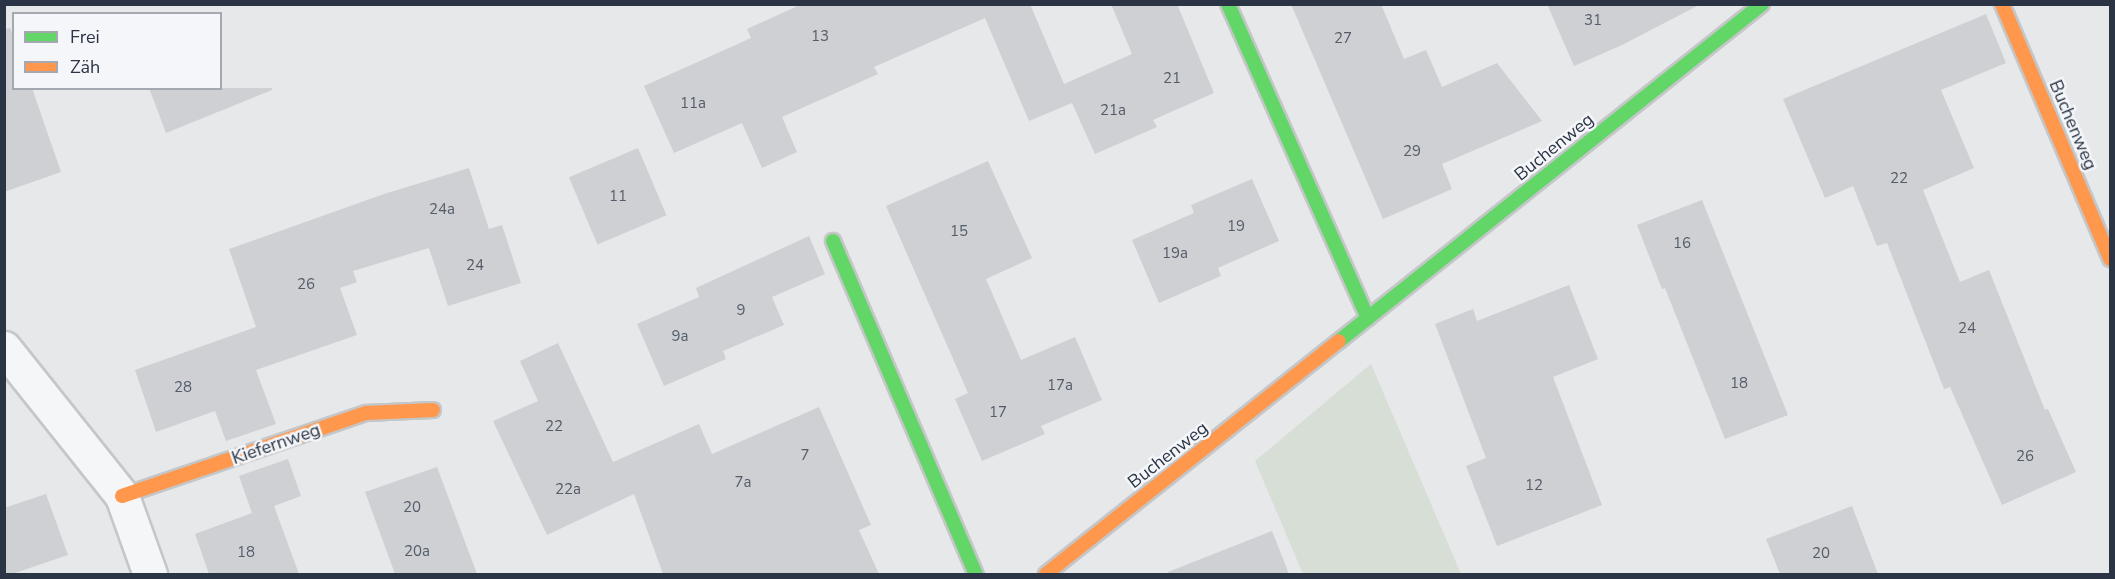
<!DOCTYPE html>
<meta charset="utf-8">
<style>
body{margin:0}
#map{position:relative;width:2115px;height:579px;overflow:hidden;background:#e6e8ea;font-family:"Nunito Sans",sans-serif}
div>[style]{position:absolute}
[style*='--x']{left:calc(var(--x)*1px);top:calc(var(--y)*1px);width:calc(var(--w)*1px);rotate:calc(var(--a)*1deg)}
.green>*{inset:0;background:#d6ded6}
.building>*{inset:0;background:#ced0d3;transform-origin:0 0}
.roads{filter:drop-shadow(2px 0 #c4c6c8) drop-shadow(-2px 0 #c4c6c8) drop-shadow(0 2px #c4c6c8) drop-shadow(0 -2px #c4c6c8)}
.street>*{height:33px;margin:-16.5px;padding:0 16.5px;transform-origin:16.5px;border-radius:16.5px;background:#f5f6f7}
.fast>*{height:14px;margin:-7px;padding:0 7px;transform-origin:7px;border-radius:7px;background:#63d668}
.slow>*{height:14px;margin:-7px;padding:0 7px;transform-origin:7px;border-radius:7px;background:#ff974d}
span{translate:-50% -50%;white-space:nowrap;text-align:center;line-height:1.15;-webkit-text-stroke:5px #f4f6f9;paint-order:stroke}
.number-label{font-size:15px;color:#545c69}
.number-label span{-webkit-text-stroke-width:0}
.street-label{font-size:18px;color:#2b3445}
.frame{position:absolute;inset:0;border:6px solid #2b3445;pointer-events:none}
.legend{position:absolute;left:12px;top:12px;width:210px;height:78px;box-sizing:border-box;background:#f4f6f9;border:2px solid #a4a8b1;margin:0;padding:8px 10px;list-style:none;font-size:18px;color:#2b3445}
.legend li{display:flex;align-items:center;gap:12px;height:30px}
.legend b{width:30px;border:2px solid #a4a8b1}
</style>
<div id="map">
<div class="green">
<i style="clip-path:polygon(1371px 364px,1461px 574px,1303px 574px,1255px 461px)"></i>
</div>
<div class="building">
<i style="clip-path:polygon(802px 4px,1030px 4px,1064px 84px,1132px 54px,1111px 4px,1177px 4px,1214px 93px,1153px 120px,1157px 127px,1095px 154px,1072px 103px,1029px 121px,985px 18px,874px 67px,878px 74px,782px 117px,797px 152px,762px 168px,742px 123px,674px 153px,644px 86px,751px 38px,747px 29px)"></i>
<i style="clip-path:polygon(1291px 4px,1381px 4px,1404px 59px,1426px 50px,1442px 87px,1497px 63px,1542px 121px,1442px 164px,1452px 189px,1383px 219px)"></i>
<i style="clip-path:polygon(1547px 4px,1701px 4px,1622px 45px,1574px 66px)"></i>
<i style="clip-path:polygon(1986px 14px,2006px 63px,1941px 90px,1974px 168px,1923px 190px,1960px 282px,1989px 270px,2045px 410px,2048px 409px,2076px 472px,2002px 505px,1950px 387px,1944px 389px,1887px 243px,1877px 246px,1853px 186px,1825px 198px,1783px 99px)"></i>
<i style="clip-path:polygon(10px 28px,14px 37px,14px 88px,32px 88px,61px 172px,4px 192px,4px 29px)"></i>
<i style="clip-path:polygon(149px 88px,272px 88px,272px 90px,166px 133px)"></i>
<i style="left:638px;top:148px;width:73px;height:75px;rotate:67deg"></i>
<i style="clip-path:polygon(988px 161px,1032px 258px,986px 279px,1021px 360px,1075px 337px,1102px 400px,1041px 426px,1045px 434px,982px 461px,955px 399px,968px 393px,886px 206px)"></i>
<i style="clip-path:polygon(469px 168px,489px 229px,502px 225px,521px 283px,448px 306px,429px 248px,353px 271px,357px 282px,340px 288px,357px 335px,256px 370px,276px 424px,226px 441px,215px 411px,156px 432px,135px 370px,256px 327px,229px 249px,384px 194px)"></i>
<i style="clip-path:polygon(1252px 179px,1279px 241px,1218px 268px,1221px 276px,1159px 303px,1132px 240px,1194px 213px,1191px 205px)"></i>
<i style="clip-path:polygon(1702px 200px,1788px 415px,1725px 439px,1665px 288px,1662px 289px,1637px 225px)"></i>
<i style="clip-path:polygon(809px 236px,825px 274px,772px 297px,784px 325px,723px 351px,726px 359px,664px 386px,637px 324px,699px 297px,696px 288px)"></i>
<i style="clip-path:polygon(1569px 285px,1598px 359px,1553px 377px,1602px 505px,1497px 546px,1466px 466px,1486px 458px,1435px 324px,1473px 309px,1477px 321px)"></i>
<i style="clip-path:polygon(558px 343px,613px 462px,699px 424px,712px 454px,819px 407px,871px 525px,859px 530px,879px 574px,663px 574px,634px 494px,547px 535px,493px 421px,538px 401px,520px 361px)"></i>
<i style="clip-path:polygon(288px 459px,301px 496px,274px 506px,299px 574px,209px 574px,195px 534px,252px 513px,239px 476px)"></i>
<i style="clip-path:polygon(437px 467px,477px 574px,395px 574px,365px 492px)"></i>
<i style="clip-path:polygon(46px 494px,68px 555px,12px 574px,4px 574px,4px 508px)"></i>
<i style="clip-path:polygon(1852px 506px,1878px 574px,1780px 574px,1766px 539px)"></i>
<i style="clip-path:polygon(1272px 531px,1289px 574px,1169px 574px,1168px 572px)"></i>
</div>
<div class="roads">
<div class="street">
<i style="--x:4;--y:348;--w:189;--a:51.4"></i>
<i style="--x:122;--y:496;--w:83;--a:70.3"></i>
</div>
<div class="fast">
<i style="--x:1228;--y:4;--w:344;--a:66"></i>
<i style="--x:833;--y:241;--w:362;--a:66.8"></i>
<i style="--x:1339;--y:341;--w:541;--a:-38.54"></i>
</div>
<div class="slow">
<i style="--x:2002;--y:4;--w:277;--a:67"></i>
<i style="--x:122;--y:496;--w:258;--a:-18.8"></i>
<i style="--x:366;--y:413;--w:67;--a:-2.6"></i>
<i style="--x:1046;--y:574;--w:374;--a:-38.5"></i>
</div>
</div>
<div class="number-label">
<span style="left:1593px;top:21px">31</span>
<span style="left:820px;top:37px">13</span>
<span style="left:1343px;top:39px">27</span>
<span style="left:1172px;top:79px">21</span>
<span style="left:693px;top:104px">11a</span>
<span style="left:1113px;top:111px">21a</span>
<span style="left:1412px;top:152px">29</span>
<span style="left:1899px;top:179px">22</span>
<span style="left:618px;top:197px">11</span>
<span style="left:442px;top:210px">24a</span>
<span style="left:1236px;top:227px">19</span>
<span style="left:959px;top:232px">15</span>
<span style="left:1682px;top:244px">16</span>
<span style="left:1175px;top:254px">19a</span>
<span style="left:475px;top:266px">24</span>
<span style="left:306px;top:285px">26</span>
<span style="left:741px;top:311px">9</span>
<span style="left:1967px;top:329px">24</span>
<span style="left:680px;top:337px">9a</span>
<span style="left:1739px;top:384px">18</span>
<span style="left:1060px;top:386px">17a</span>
<span style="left:183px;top:388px">28</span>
<span style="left:998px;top:413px">17</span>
<span style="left:554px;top:427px">22</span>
<span style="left:805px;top:456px">7</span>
<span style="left:2025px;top:457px">26</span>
<span style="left:743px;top:483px">7a</span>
<span style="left:1534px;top:486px">12</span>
<span style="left:568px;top:490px">22a</span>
<span style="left:412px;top:508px">20</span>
<span style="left:417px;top:552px">20a</span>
<span style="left:246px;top:553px">18</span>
<span style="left:1821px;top:554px">20</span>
</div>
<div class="street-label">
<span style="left:2073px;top:125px;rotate:67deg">Buchenweg</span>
<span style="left:1554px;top:147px;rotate:-39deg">Buchenweg</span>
<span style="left:276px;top:444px;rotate:-19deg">Kiefernweg</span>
<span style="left:1168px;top:455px;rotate:-38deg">Buchenweg</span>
</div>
<div class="frame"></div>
<ul class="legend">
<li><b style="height:8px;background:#63d668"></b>Frei</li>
<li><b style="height:8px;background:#ff974d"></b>Zäh</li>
</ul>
</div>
